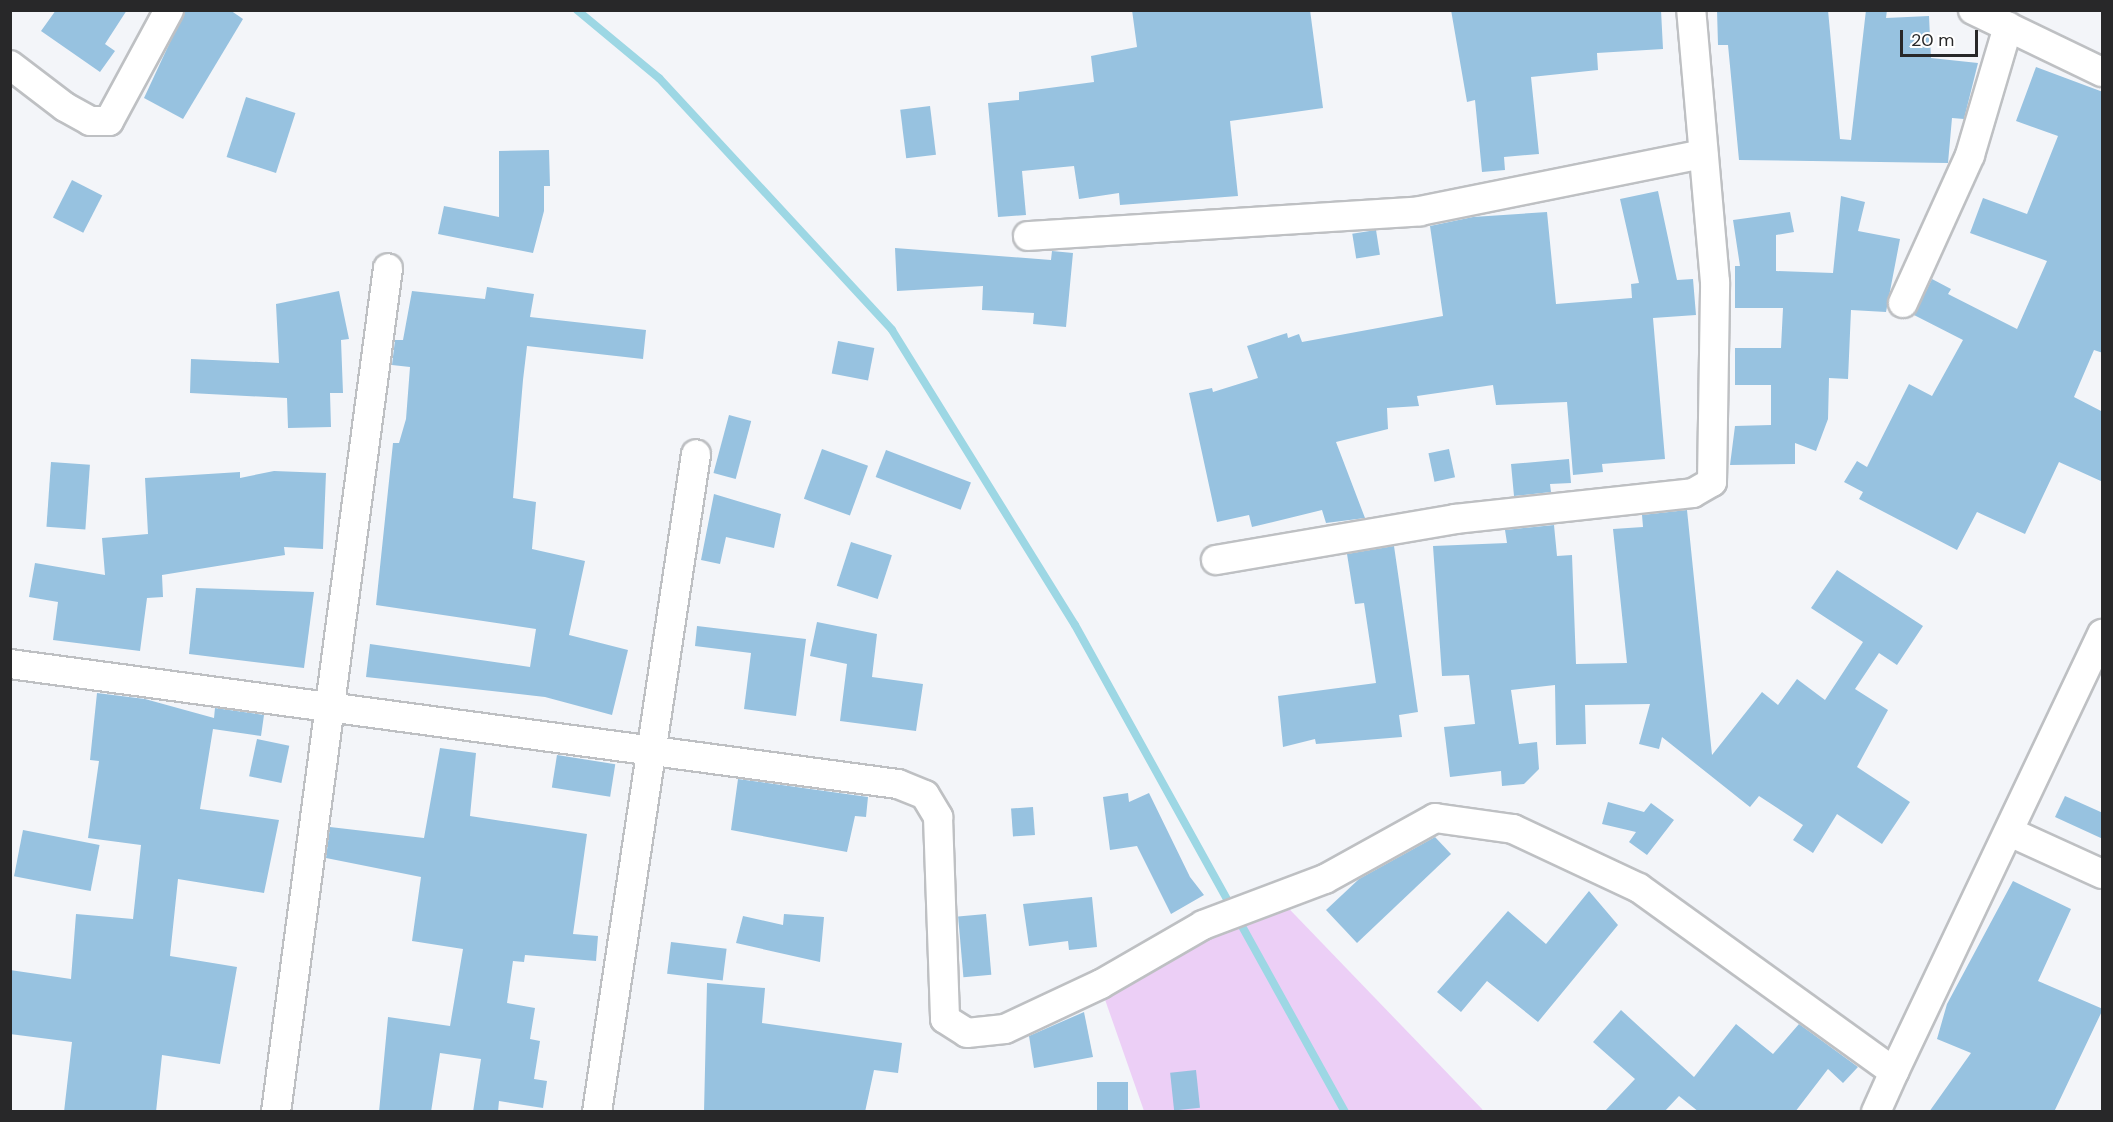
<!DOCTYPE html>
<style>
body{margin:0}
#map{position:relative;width:2113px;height:1122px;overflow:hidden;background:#f3f5f9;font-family:"DM Sans",sans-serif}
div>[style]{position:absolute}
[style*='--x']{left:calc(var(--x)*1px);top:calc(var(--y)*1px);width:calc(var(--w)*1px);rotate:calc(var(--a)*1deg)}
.green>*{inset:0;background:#eccff6}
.stream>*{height:8px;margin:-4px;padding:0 4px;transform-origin:4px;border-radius:4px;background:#9dd7e4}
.building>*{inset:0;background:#97c2e0;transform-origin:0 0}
.roads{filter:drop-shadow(2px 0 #bec0c3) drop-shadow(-2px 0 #bec0c3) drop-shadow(0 2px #bec0c3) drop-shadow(0 -2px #bec0c3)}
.minor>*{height:28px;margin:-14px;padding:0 14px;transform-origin:14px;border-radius:14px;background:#fff}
span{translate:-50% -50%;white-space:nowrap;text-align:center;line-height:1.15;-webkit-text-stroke:4.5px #fff;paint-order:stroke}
.frame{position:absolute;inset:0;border:12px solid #282829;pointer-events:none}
.scale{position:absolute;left:1900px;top:30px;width:78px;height:27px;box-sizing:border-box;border:3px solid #282829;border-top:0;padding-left:8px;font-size:18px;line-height:21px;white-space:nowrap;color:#282829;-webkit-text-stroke:4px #fff;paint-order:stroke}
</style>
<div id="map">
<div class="green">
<i style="clip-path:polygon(1268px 887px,1482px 1109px,1483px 1111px,1144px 1111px,1102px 991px)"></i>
</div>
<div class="stream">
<i style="--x:577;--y:10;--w:107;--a:39.7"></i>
<i style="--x:659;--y:78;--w:343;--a:47.2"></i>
<i style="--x:892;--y:330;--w:347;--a:58.2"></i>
<i style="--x:1075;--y:625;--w:324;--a:61"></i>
<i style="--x:1238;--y:919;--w:221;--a:61"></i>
</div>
<div class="building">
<i style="clip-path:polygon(56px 10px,127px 10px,105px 44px,115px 51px,100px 72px,41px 31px)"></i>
<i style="clip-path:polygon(185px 10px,230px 10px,243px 19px,183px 119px,144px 98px)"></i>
<i style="clip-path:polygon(1132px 10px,1310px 10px,1323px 108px,1230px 121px,1238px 196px,1120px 205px,1119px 193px,1079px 199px,1074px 166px,1022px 171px,1026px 215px,998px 217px,988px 103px,1019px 100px,1019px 92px,1094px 82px,1091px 56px,1137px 47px)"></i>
<i style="clip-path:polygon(1451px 10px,1661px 10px,1663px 49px,1597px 53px,1598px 70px,1531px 77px,1539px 154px,1504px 157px,1505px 170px,1482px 172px,1475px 100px,1467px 102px)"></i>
<i style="clip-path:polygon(1717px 10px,1828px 10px,1840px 139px,1851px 140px,1866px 10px,1887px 10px,1886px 18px,1929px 16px,1931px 58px,1978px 63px,1964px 119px,1952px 118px,1948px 163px,1739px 160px,1728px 45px,1718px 45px)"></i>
<i style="clip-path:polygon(2036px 67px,2103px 92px,2103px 353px,2094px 350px,2074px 397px,2103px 412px,2103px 482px,2059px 462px,2025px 534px,1977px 512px,1957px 550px,1859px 499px,1863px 492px,1844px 482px,1857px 461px,1867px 467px,1909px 384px,1932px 396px,1963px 340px,1914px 315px,1932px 279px,1951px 289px,1948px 294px,2017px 329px,2047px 261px,1970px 233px,1983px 198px,2027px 214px,2058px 136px,2016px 121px)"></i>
<i style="left:246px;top:97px;width:52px;height:63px;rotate:18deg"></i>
<i style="left:930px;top:106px;width:49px;height:30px;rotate:83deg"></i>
<i style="clip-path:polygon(549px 150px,550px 186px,544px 186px,544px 211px,533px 253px,438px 234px,444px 206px,499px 217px,499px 151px)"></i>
<i style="left:72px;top:180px;width:34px;height:42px;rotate:27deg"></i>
<i style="clip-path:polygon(1658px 191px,1677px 280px,1693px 279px,1696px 315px,1653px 318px,1665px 459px,1602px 464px,1603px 472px,1573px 475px,1567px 402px,1496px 405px,1493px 385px,1417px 396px,1419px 406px,1387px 408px,1388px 429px,1336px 442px,1365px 518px,1326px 523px,1322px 510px,1252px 527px,1249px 515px,1217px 522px,1189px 393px,1212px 388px,1213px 392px,1258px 378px,1247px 346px,1287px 333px,1288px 338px,1299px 334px,1302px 342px,1443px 316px,1430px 226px,1473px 217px,1547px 212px,1556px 304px,1632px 298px,1631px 284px,1639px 283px,1620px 199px)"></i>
<i style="clip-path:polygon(1841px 196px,1865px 202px,1858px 231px,1900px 239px,1886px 312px,1851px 310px,1848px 379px,1829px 378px,1828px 419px,1816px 451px,1795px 443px,1795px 464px,1730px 465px,1735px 426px,1771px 425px,1771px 385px,1735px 385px,1735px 348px,1781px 348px,1783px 308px,1735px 308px,1735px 266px,1740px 266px,1733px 220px,1790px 212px,1794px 232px,1776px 235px,1776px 271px,1833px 273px)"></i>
<i style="left:1376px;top:230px;width:25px;height:24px;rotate:81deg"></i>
<i style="clip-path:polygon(895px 248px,1051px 260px,1052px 251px,1073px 253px,1066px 327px,1033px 324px,1034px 313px,982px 310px,983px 286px,897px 291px)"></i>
<i style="clip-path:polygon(487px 287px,534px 294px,530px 317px,646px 330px,643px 359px,527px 346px,523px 380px,513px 498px,536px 502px,532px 549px,585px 561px,569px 635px,628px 650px,612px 715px,545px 697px,366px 677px,370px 644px,530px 667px,536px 629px,376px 605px,393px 443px,399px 443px,406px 419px,410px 367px,392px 365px,395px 340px,403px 340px,412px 291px,485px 299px)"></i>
<i style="clip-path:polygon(339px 291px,349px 339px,341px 340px,343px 393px,330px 393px,331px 427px,288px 428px,287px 398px,190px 393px,191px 359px,279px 363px,276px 304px)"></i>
<i style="left:838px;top:341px;width:37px;height:33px;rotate:11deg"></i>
<i style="left:729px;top:415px;width:23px;height:60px;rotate:15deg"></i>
<i style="left:822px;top:449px;width:49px;height:53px;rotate:20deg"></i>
<i style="left:1449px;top:449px;width:29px;height:21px;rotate:78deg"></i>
<i style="left:886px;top:450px;width:91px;height:29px;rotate:21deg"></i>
<i style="clip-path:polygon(1569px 459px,1571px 483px,1550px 484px,1551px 492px,1514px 496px,1511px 464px)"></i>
<i style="left:51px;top:462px;width:39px;height:65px;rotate:4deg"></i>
<i style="clip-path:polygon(274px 471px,326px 473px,323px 549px,284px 547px,285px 555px,162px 575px,163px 597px,147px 598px,140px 651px,53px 640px,58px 602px,29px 597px,35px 563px,105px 575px,102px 538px,148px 534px,145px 478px,240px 472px,240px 478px)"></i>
<i style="clip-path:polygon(714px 494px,781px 514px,774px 548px,726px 537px,720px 564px,701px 560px)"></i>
<i style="clip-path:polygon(1687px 510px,1712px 755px,1762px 692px,1778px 705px,1797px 679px,1825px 700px,1863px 642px,1811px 608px,1837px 570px,1923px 626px,1897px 665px,1879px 653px,1855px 689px,1888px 710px,1857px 767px,1910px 802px,1882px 844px,1837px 814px,1813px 853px,1793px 840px,1803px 825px,1759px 796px,1750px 807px,1662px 737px,1659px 749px,1639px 744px,1650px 704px,1585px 705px,1586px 744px,1556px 745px,1555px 685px,1511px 690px,1519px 744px,1537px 742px,1539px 769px,1524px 784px,1502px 786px,1501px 771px,1450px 777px,1444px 727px,1475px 724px,1469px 675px,1442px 676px,1433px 546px,1507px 543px,1505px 530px,1554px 525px,1557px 556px,1572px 555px,1576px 664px,1627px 663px,1613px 529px,1643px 527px,1642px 515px)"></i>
<i style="left:851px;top:542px;width:43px;height:46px;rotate:18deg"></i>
<i style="clip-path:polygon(1394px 546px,1418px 712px,1399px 715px,1402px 737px,1316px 744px,1315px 739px,1283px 747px,1278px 696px,1376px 683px,1364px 603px,1355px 604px,1347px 554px)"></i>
<i style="clip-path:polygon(196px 588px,314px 592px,304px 668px,189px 654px)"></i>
<i style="clip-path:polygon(817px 622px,877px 634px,872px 677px,923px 684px,916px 731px,840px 721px,847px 664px,810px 656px)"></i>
<i style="clip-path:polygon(697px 626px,806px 639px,796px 716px,744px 709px,751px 653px,695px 646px)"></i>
<i style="clip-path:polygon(97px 693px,145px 699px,214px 718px,215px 708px,264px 715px,261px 736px,213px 729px,200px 809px,279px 820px,264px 893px,178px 879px,170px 956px,237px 967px,220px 1064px,162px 1055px,156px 1112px,64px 1112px,72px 1042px,10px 1034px,10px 970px,71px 979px,76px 914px,133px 919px,141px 845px,88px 838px,99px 761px,90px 760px)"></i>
<i style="left:257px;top:739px;width:33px;height:38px;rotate:12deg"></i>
<i style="clip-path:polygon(440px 748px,476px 753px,470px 816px,587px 834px,573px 934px,598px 936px,596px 961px,525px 955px,524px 962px,513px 961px,507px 1003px,535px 1008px,530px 1039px,540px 1041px,534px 1079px,547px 1081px,543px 1108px,499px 1101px,498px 1112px,473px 1112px,481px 1059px,440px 1053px,431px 1112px,379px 1112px,388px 1017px,450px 1026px,463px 949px,412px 941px,421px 877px,326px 858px,330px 827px,424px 838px)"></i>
<i style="left:557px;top:755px;width:59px;height:33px;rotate:9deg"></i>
<i style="clip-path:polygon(738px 779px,868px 797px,866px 817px,855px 816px,847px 852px,731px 830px)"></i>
<i style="clip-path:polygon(1128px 793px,1129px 802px,1149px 793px,1190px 877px,1204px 895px,1171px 914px,1137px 846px,1110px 850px,1103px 797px)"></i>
<i style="clip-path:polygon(2065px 796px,2103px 813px,2103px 839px,2055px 817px)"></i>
<i style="clip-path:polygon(1608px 802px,1644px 812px,1651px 803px,1674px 820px,1647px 855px,1629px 842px,1636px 832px,1602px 824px)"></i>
<i style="left:1033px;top:807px;width:28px;height:22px;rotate:86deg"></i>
<i style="left:23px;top:830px;width:78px;height:47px;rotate:11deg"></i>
<i style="clip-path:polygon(1435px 837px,1451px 854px,1357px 943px,1326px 910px,1359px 879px)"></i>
<i style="clip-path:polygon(2013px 881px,2071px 909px,2038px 981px,2103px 1009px,2054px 1112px,1929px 1112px,1971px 1053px,1937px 1039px,1947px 1004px)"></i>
<i style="clip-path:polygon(1589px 891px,1618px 925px,1538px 1022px,1487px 981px,1461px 1012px,1437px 992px,1508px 911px,1546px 944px)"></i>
<i style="clip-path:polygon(1092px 897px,1097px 947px,1069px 950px,1068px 941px,1029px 946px,1023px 904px)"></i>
<i style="clip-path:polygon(784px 914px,824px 917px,820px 962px,736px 943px,743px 916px,783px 925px)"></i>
<i style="left:986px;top:914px;width:61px;height:28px;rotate:85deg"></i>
<i style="left:671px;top:942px;width:56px;height:32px;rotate:7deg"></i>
<i style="clip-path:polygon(707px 983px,765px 988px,762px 1023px,902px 1043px,898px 1073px,874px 1070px,865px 1112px,704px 1112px)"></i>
<i style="clip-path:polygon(1621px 1010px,1694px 1077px,1736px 1024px,1773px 1054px,1799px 1024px,1858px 1067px,1843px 1083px,1828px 1069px,1795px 1112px,1699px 1112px,1679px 1096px,1664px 1112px,1604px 1112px,1635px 1079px,1593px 1042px)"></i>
<i style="clip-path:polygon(1084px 1012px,1093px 1057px,1034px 1068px,1029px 1036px)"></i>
<i style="left:1196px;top:1070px;width:38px;height:26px;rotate:84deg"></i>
<i style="left:1097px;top:1082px;width:31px;height:30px"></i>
</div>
<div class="roads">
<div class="minor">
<i style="--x:1973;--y:10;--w:143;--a:25.7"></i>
<i style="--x:10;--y:65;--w:69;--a:37.4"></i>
<i style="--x:65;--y:107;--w:29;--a:29"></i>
<i style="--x:90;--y:121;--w:19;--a:0"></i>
<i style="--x:109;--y:121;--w:126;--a:-61.6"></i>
<i style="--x:1028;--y:236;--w:393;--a:-3.6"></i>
<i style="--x:1420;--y:211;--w:289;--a:-11.4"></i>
<i style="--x:1903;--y:303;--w:162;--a:-65.6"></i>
<i style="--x:1970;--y:155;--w:134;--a:-73.5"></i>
<i style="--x:1216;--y:560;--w:242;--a:-9.7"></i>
<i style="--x:1455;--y:519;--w:239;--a:-6.2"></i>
<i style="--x:1693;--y:493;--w:22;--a:-30"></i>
<i style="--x:1712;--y:482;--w:200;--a:-89.1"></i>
<i style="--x:1715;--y:282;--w:273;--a:-95"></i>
<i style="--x:10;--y:664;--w:896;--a:7.7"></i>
<i style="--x:898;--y:784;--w:29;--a:22"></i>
<i style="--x:925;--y:795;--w:26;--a:59"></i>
<i style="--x:938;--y:817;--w:202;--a:88"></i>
<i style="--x:945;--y:1019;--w:26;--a:32"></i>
<i style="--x:967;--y:1033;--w:38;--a:-6"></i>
<i style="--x:1005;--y:1029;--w:106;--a:-25.1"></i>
<i style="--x:1101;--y:984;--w:118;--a:-30"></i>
<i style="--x:1203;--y:925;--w:130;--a:-20.7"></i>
<i style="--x:1325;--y:879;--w:126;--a:-29"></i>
<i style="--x:1435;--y:818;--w:79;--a:8"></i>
<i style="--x:1513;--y:829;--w:139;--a:25.1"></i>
<i style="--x:1639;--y:888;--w:314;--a:35.8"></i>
<i style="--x:1894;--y:1072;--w:485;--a:-64.6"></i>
<i style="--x:2012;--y:833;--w:99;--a:24.5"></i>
<i style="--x:276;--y:1112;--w:851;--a:-82.44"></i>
<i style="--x:597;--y:1112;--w:665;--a:-81.44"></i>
<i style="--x:1876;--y:1112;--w:44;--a:-65.8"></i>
</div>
</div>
<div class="frame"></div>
<div class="scale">20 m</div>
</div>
